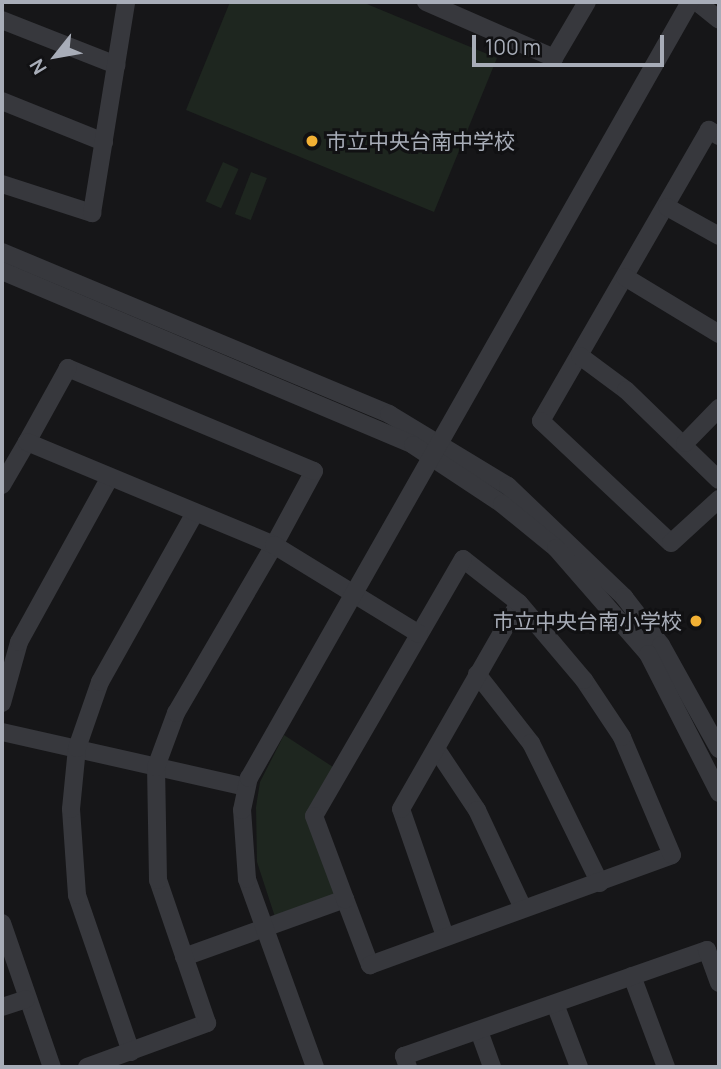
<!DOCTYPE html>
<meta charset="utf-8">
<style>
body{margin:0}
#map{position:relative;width:721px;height:1069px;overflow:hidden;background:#161618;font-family:Manrope,"Noto Sans JP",sans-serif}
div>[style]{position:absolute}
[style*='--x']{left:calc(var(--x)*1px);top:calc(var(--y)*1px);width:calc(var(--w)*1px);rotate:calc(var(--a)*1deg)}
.green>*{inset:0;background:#1e261f;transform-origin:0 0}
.minor>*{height:18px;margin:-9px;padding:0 9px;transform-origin:9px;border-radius:9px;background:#37383d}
.dots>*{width:19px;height:19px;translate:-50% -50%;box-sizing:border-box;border:4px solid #111113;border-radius:50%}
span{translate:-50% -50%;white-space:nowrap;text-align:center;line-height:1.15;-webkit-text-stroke:6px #111113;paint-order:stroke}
.poi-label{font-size:21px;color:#a8adb8}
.left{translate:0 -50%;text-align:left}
.right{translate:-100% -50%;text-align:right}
.frame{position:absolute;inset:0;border:4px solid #a8adb8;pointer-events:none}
.north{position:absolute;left:21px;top:21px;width:70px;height:70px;-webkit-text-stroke:5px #111113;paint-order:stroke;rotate:239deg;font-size:19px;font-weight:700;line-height:28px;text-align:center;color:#a8adb8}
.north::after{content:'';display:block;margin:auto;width:24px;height:32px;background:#a8adb8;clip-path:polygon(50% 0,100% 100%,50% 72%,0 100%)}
.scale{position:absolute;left:472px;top:35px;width:192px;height:32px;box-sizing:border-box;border:4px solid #a8adb8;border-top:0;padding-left:9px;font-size:21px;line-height:24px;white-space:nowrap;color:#a8adb8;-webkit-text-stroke:5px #111113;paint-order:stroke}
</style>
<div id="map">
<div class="green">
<i style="clip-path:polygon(230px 2px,362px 2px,497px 58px,434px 212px,186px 110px)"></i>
<i style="left:223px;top:162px;width:17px;height:43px;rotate:24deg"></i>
<i style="left:251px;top:172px;width:17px;height:45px;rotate:21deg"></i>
<i style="clip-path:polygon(284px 735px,333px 767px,309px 810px,337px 893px,275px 917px,257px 862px,256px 807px,260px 782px)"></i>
</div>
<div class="minor">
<i style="--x:426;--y:2;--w:140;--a:23.6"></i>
<i style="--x:554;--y:58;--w:65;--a:-59.5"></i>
<i style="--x:697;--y:2;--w:28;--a:39"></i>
<i style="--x:2;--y:20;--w:123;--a:21.5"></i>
<i style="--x:2;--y:101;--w:110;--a:21.9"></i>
<i style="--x:719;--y:136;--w:12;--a:-149"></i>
<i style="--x:709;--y:130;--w:336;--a:120"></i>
<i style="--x:541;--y:421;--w:178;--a:43.2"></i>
<i style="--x:671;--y:543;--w:65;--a:-42.5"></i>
<i style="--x:2;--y:184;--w:95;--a:17.9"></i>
<i style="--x:92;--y:213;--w:214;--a:-80.8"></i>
<i style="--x:667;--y:207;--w:60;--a:29.1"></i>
<i style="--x:2;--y:252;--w:420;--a:22.7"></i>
<i style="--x:389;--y:414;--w:139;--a:31.2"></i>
<i style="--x:508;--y:486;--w:161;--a:43.7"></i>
<i style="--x:624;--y:597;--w:61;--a:52.4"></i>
<i style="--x:661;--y:645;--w:119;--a:60.9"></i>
<i style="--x:2;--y:271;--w:446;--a:22.9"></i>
<i style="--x:413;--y:445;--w:107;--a:33.5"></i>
<i style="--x:502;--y:504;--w:70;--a:39.2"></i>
<i style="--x:556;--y:548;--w:140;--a:49"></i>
<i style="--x:648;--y:654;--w:156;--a:62.9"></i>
<i style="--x:625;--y:277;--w:110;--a:31.2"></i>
<i style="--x:580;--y:356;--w:57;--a:36.5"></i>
<i style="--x:626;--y:390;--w:129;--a:44.1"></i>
<i style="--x:685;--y:443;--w:49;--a:-45.8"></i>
<i style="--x:2;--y:485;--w:50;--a:-59.8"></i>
<i style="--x:477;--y:674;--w:88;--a:52"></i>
<i style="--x:531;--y:743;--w:156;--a:63.8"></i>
<i style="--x:2;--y:703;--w:63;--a:-74.4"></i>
<i style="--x:19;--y:642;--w:188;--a:-61.1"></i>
<i style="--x:2;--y:732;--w:250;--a:12.7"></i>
<i style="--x:437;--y:750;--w:72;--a:56.3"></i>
<i style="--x:477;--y:810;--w:108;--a:64.9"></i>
<i style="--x:2;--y:923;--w:152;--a:70.9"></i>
<i style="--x:445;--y:936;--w:134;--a:-109.1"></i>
<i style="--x:401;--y:809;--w:237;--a:-60.2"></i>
<i style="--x:184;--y:957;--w:171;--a:-19.8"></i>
<i style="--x:345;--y:899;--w:71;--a:69.3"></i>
<i style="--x:370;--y:965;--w:321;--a:-20"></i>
<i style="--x:672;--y:855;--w:128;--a:-113"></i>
<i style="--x:622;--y:737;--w:69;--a:-123.7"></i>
<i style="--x:584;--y:680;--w:101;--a:-130.2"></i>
<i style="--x:519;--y:603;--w:71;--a:-141.8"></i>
<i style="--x:463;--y:559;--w:297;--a:120.1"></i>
<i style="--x:314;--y:816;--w:89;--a:69.5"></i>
<i style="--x:632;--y:976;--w:97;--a:69.5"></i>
<i style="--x:555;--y:1004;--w:67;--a:69.1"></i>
<i style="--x:2;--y:1007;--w:25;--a:-18"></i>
<i style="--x:479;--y:1031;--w:38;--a:70"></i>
<i style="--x:131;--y:1052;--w:166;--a:-109"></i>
<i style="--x:77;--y:895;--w:86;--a:-94"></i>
<i style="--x:71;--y:809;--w:61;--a:-84.4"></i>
<i style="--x:77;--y:748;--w:70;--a:-70.8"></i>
<i style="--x:100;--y:682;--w:194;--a:-60.7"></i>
<i style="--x:87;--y:1067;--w:128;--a:-20.1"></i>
<i style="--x:207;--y:1023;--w:151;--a:-108.9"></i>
<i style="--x:158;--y:880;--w:113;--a:-91"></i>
<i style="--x:156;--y:767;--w:58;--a:-69.7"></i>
<i style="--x:176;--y:713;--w:194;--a:-59.7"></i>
<i style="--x:274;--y:545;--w:84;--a:-61.6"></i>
<i style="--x:314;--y:471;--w:267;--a:-157.3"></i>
<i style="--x:68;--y:368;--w:85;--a:119"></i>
<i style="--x:27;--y:442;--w:268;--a:22.6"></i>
<i style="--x:274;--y:545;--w:170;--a:31.5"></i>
<i style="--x:315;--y:1067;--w:200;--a:-109.9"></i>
<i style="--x:247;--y:879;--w:69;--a:-94.1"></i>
<i style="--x:242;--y:810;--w:33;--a:-78"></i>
<i style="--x:249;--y:778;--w:893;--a:-60.39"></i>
<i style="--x:408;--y:1067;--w:12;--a:-110"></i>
<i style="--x:404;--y:1056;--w:321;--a:-19.3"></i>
<i style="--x:707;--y:950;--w:35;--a:70"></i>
</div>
<div class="dots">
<i style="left:312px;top:141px;background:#f2b134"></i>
<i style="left:696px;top:621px;background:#f2b134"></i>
</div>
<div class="poi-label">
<span class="left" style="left:326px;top:141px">市立中央台南中学校</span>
<span class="right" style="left:682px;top:621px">市立中央台南小学校</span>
</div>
<div class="frame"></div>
<div class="north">N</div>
<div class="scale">100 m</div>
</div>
